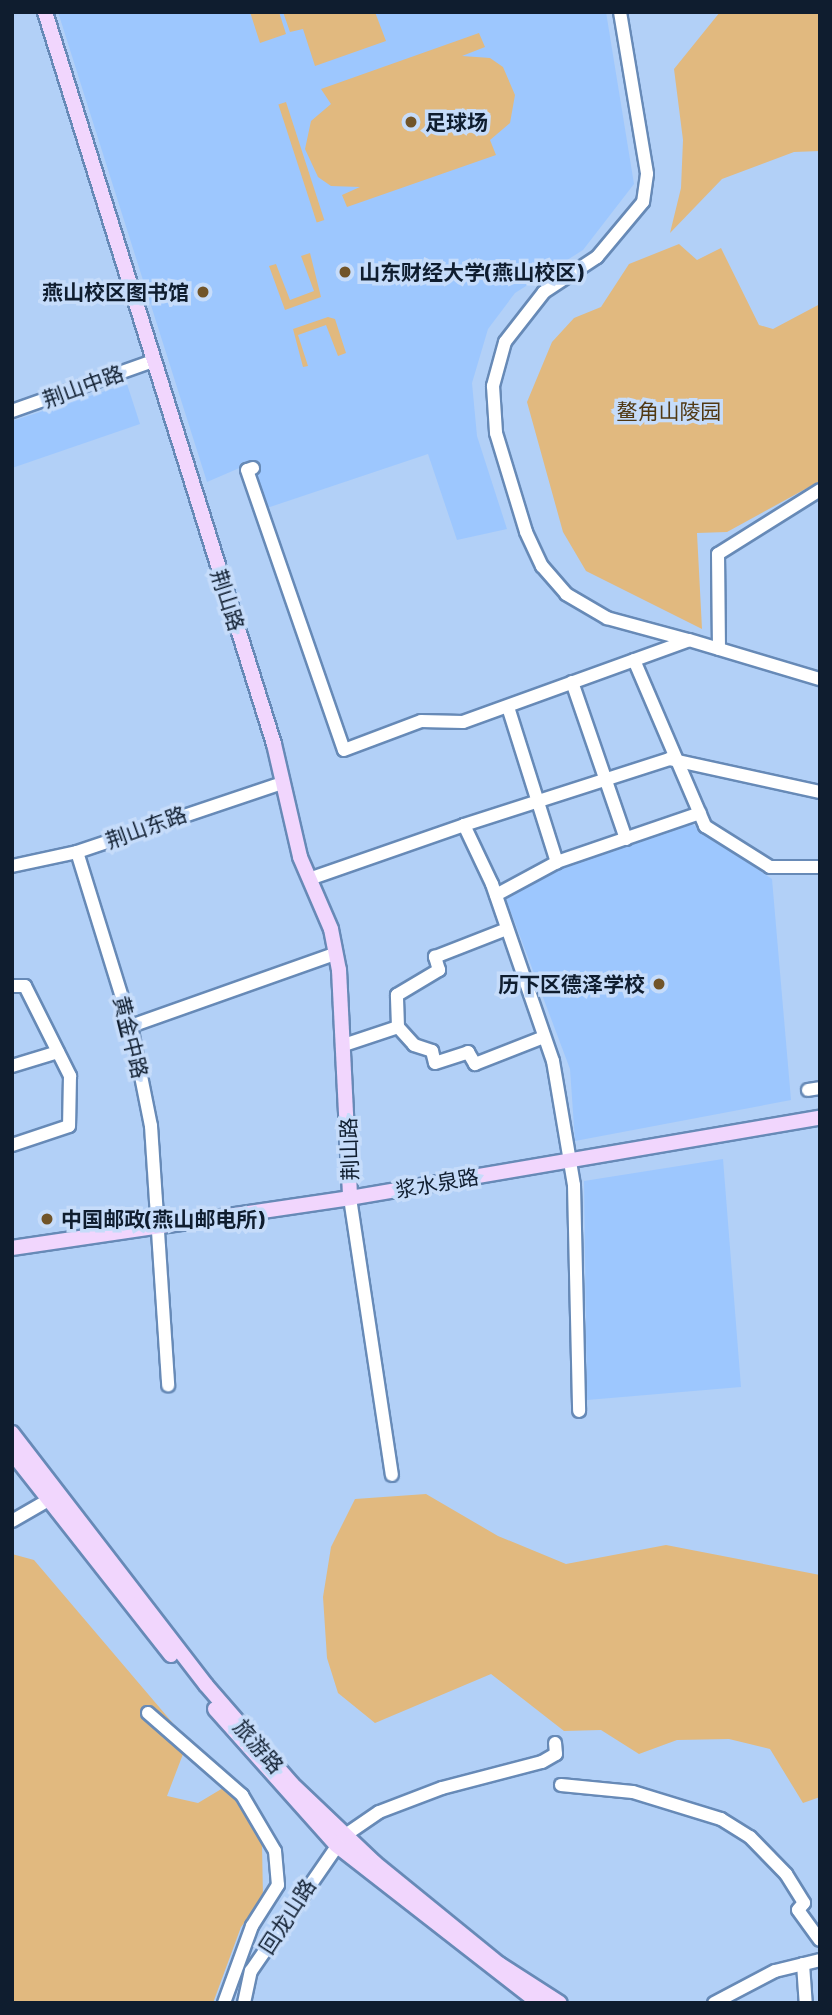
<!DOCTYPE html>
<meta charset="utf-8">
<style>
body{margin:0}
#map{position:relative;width:832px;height:2015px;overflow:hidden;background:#b2d0f7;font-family:Barlow,"Noto Sans SC",sans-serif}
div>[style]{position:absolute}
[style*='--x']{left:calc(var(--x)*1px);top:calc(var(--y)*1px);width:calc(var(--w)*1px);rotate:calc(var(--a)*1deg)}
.built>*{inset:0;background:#9dc7fe}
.green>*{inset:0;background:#e1b97f;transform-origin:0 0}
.roads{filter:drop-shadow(2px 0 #678ab7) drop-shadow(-2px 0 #678ab7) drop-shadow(0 2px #678ab7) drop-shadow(0 -2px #678ab7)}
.minor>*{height:12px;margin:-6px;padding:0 6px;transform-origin:6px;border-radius:6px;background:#fff}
.major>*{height:14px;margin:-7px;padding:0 7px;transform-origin:7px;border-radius:7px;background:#f1d6fd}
.dots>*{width:19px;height:19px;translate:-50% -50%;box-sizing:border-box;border:4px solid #c6dcfa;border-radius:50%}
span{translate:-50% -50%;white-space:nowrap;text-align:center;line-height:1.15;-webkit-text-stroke:7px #c6dcfa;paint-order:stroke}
.poi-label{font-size:21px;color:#0f1d2f;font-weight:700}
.left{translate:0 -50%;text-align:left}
.right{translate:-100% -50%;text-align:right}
.street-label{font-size:21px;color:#0f1d2f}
.park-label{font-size:21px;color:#503813}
.frame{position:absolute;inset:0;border:14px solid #0f1d2f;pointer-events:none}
</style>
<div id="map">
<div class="built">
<i style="clip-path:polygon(58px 12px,606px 12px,634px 184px,583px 250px,515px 293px,488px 329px,472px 383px,477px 436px,507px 529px,457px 540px,428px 454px,267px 508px,251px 463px,207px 482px)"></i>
<i style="clip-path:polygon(127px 384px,140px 424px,12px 468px,12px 421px)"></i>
<i style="clip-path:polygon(692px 824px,772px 879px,791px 1100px,575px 1141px,570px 1069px,506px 899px,561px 868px)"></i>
<i style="clip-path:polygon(723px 1159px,741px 1387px,587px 1400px,584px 1181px)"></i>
</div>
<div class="green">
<i style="clip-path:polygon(250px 12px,279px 12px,286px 34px,260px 43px)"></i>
<i style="clip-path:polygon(283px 12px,375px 12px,386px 41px,315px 66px,303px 29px,290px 32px)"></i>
<i style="clip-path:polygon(720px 12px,820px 12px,820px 151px,794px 152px,722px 179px,670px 233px,681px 188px,683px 140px,674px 69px)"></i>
<i style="clip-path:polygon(479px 33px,485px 47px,462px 56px,490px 58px,503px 67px,515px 95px,510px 123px,490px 140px,496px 155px,347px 207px,342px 195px,360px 187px,331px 186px,318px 177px,305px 149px,311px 121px,331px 104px,321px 89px)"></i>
<i style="left:286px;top:102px;width:124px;height:8px;rotate:72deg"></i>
<i style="clip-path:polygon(679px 244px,697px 260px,721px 248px,759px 325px,773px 329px,820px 304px,820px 481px,727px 532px,697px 533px,702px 629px,586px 571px,563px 532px,527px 402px,552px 342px,574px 318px,601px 307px,629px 264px)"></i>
<i style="clip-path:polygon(310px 253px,321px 297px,285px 310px,269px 266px,276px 264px,290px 300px,314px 291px,301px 256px)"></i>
<i style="clip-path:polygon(328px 317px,335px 319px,346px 353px,338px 356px,326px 325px,298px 335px,308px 366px,303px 367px,293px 329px)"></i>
<i style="clip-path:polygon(426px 1494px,498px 1536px,566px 1564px,666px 1545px,820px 1575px,820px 1797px,803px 1803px,770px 1749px,729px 1739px,677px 1740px,639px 1754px,601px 1730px,564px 1731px,491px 1674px,375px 1723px,338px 1693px,327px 1658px,323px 1597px,331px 1547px,355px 1499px)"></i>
<i style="clip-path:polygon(12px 1554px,34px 1560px,188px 1741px,167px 1796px,198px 1803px,228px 1785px,262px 1844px,263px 1899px,241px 1927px,213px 2003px,12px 2003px)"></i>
</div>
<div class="roads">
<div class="minor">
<i style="--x:620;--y:12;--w:164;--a:80.5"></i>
<i style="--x:647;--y:174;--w:28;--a:98"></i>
<i style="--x:643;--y:202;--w:72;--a:129.9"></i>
<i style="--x:597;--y:257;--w:64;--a:146.6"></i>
<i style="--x:544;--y:292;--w:63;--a:128"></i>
<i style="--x:505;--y:342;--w:46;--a:105.3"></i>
<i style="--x:493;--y:386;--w:47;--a:86.3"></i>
<i style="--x:496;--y:433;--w:103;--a:73.1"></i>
<i style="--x:526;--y:532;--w:38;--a:65"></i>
<i style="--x:542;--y:566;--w:37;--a:49"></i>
<i style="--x:566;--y:594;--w:48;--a:30.3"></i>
<i style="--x:607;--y:618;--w:84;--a:15.2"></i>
<i style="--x:12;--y:411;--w:150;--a:-19.5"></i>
<i style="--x:253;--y:468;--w:6;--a:162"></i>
<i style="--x:247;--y:470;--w:296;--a:70.9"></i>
<i style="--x:344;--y:750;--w:82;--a:-20.6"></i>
<i style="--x:421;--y:721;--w:42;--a:1.4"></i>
<i style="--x:463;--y:722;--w:240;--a:-19.9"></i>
<i style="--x:689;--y:640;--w:137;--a:16.6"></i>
<i style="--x:719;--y:649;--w:95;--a:-90.6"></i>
<i style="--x:718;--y:554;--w:120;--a:-32.1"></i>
<i style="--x:634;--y:660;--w:181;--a:66.8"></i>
<i style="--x:705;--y:826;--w:77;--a:32.2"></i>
<i style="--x:770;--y:867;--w:50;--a:0"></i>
<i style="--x:572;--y:682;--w:166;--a:71"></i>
<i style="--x:508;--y:707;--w:163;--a:72.5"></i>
<i style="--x:464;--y:825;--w:215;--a:-17.8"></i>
<i style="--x:669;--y:759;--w:155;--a:12.3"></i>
<i style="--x:77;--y:852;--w:182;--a:72.8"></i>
<i style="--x:131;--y:1026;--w:102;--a:78.7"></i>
<i style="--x:151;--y:1126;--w:260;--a:86.2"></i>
<i style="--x:12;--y:866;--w:66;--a:-12.2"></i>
<i style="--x:77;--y:852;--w:213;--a:-18.6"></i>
<i style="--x:312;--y:878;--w:161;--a:-19.2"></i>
<i style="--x:464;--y:825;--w:65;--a:64.6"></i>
<i style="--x:492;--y:884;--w:187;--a:71"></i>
<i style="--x:553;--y:1061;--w:126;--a:80.4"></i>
<i style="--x:574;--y:1185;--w:226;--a:88.7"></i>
<i style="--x:496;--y:895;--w:69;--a:-28.4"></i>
<i style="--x:557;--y:862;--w:151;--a:-18.9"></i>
<i style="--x:12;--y:986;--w:13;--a:0"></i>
<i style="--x:25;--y:986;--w:101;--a:63.4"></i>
<i style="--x:70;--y:1076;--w:50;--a:91.1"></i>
<i style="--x:69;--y:1126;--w:60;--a:161.6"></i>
<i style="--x:131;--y:1026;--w:215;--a:-19.5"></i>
<i style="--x:398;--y:1027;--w:32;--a:-92"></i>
<i style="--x:397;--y:995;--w:49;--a:-30.8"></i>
<i style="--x:439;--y:970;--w:14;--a:-107"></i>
<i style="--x:435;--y:957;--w:77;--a:-21.3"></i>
<i style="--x:344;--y:1045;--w:57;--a:-18.4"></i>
<i style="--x:398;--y:1027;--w:24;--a:48"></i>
<i style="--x:414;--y:1045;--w:19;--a:18"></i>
<i style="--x:432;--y:1051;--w:12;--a:76"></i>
<i style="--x:435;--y:1063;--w:35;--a:-18"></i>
<i style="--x:468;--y:1052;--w:14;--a:60"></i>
<i style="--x:475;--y:1064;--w:74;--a:-21.4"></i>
<i style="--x:12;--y:1066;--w:48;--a:-16.9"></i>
<i style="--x:808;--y:1090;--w:12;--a:-9"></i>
<i style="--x:350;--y:1198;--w:280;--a:81.4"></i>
<i style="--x:12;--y:1521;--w:52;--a:-30"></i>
<i style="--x:148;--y:1713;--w:125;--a:41.1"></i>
<i style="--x:242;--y:1795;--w:65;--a:59.5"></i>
<i style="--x:275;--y:1851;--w:34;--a:85"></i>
<i style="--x:278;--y:1885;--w:49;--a:122.4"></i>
<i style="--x:252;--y:1926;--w:82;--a:110"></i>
<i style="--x:561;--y:1785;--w:72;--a:5.6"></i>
<i style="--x:633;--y:1792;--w:92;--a:17.1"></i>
<i style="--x:721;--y:1819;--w:34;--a:32"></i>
<i style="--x:750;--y:1837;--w:52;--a:45.8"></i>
<i style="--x:786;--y:1874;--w:34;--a:58"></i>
<i style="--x:804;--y:1903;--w:9;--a:131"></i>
<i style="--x:798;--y:1910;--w:37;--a:54"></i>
<i style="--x:803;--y:1964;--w:39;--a:86"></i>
<i style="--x:244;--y:2003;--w:33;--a:-78"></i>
<i style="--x:251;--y:1971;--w:164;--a:-55.4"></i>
<i style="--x:344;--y:1836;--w:42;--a:-34.4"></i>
<i style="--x:379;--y:1812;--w:67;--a:-20.9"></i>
<i style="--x:442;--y:1788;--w:103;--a:-14.6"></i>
<i style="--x:542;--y:1762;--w:16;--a:-30"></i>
<i style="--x:556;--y:1754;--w:11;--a:-95"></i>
<i style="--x:714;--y:2003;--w:69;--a:-27.7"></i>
<i style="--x:775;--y:1971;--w:46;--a:-13.7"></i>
</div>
<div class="major">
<i style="--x:45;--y:12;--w:767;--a:72.63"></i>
<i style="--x:274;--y:744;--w:116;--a:77"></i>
<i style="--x:300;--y:857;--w:78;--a:66.7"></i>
<i style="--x:331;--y:929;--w:42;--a:79"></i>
<i style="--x:339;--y:970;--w:228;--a:87.2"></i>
<i style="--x:12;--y:1248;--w:342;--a:-8.4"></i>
<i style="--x:350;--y:1198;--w:477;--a:-9.7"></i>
<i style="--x:12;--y:1433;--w:318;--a:52.4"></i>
<i style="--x:206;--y:1685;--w:131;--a:49"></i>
<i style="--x:292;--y:1784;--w:115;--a:43.6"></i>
<i style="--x:375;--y:1863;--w:160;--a:39.2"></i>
<i style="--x:499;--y:1964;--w:72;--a:32.6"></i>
<i style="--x:12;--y:1453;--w:257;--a:51.8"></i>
<i style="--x:215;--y:1709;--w:182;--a:48.3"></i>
<i style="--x:336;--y:1845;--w:257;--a:37.9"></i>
</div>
</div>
<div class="dots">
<i style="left:411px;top:122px;background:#715428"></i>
<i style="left:345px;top:272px;background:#715428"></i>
<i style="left:203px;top:292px;background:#715428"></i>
<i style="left:659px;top:984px;background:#715428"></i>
<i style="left:47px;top:1219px;background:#715428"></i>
</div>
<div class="poi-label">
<span class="left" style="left:425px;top:122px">足球场</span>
<span class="left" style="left:359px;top:272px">山东财经大学(燕山校区)</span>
<span class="right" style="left:189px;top:292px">燕山校区图书馆</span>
<span class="right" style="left:645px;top:984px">历下区德泽学校</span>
<span class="left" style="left:61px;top:1219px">中国邮政(燕山邮电所)</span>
</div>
<div class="street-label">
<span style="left:83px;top:386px;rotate:-20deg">荆山中路</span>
<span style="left:228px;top:600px;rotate:72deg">荆山路</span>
<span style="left:146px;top:827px;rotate:-20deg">荆山东路</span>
<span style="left:131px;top:1037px;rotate:76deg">黄金中路</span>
<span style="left:349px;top:1149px;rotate:-92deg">荆山路</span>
<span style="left:437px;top:1183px;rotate:-10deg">浆水泉路</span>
<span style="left:259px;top:1746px;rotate:49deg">旅游路</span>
<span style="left:287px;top:1916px;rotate:-57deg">回龙山路</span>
</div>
<div class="park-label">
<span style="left:669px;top:411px">鳌角山陵园</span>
</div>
<div class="frame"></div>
</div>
